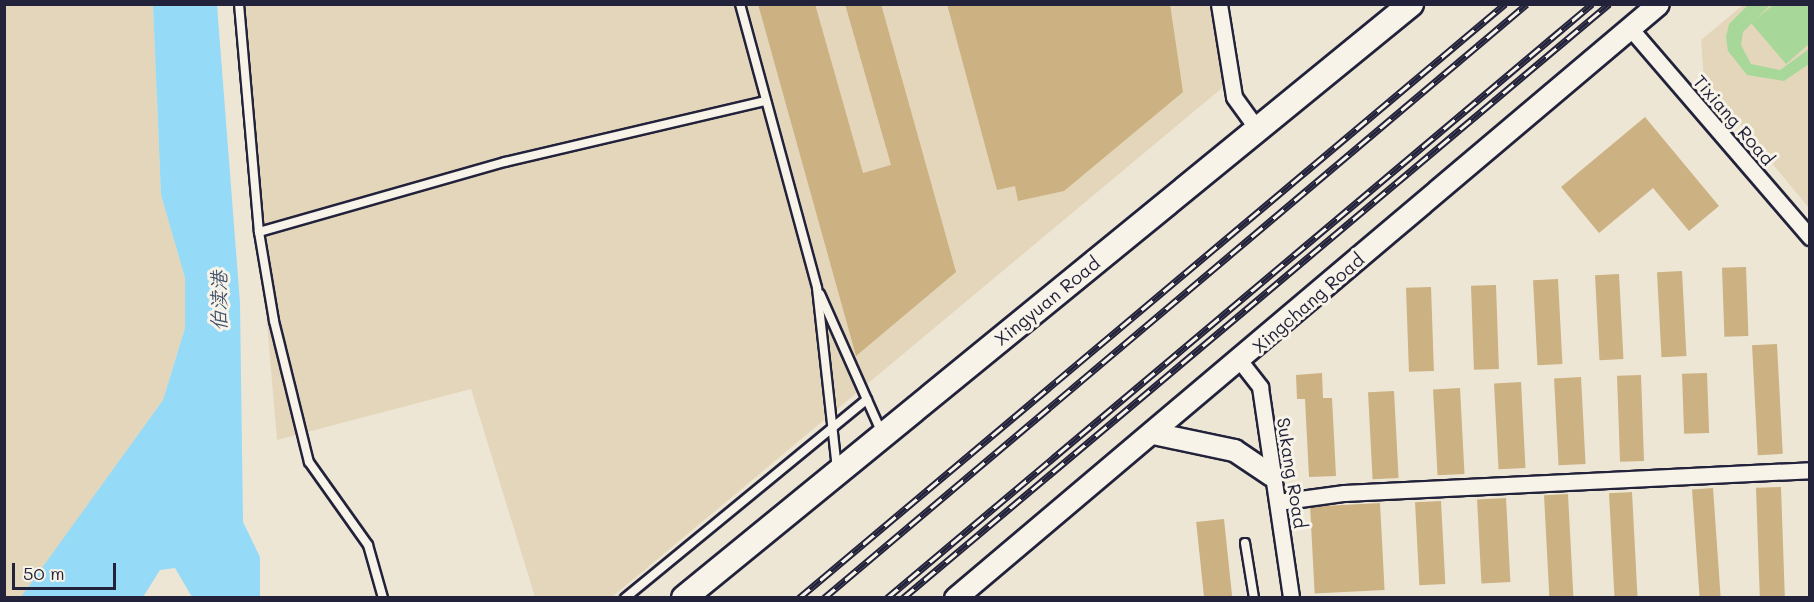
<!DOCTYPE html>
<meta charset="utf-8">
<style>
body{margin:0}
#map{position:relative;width:1814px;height:602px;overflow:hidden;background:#eee6d4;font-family:Mali,"LXGW WenKai TC",sans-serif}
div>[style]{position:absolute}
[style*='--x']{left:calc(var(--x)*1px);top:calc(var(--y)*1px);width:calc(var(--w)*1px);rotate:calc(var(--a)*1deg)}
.built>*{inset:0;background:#e4d6bb}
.green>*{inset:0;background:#a8d899}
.water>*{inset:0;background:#95daf7}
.building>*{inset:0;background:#ccb182;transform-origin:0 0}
.roads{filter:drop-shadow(2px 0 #22223b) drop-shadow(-2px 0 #22223b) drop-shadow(0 2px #22223b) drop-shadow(0 -2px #22223b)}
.service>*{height:8px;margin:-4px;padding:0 4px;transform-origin:4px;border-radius:4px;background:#f7f3e8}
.minor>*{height:15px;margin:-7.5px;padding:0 7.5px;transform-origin:7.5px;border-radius:7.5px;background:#f7f3e8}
.secondary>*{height:21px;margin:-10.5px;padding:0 10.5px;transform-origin:10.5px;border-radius:10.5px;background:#f7f3e8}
.primary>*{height:24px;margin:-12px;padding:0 12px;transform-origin:12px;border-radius:12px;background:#f7f3e8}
.rail>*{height:7px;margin-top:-3.5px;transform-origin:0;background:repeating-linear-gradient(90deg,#f7f3e8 0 14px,#22223b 0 28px);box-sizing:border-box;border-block:2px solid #22223b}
span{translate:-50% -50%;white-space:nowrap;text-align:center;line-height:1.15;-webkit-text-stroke:6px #f7f3e8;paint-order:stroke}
.street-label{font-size:18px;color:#22223b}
.water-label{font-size:20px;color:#3f506a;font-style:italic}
.frame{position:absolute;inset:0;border:6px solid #22223b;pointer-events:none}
.scale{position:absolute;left:12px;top:563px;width:104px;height:27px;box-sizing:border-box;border:3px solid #22223b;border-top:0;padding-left:8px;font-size:18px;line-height:21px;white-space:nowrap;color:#22223b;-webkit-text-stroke:4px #f7f3e8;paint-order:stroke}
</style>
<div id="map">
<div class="built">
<i style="clip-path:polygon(4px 5px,153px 5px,161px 195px,185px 278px,185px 328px,163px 400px,21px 598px,4px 597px)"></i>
<i style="clip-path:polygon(240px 5px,1214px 5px,1228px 83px,612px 597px,535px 597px,471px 389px,277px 440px)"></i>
<i style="clip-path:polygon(1743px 5px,1809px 5px,1809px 208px,1704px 81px,1701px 40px)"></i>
</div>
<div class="green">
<i style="clip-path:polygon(1748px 5px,1770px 5px,1743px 32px,1741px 45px,1751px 64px,1780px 70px,1809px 49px,1809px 64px,1784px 81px,1747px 75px,1728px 51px,1726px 37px,1729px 24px)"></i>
<i style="clip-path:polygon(1773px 5px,1809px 5px,1809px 44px,1786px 64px,1751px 23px)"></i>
</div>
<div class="water">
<i style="clip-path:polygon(153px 5px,217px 5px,240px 303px,243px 522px,260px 557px,260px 597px,192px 597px,175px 568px,160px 570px,143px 597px,21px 597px,163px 400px,185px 328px,185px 278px,161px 195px)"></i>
</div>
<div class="building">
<i style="clip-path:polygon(758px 4px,815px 4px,863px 173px,891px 165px,845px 4px,881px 4px,956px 272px,856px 356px)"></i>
<i style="clip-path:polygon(947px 4px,1170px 4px,1183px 92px,1064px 191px,1018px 201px,1015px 186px,997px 190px)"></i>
<i style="clip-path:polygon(1645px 117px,1719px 206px,1689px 231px,1653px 188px,1599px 233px,1561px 187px)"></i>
<i style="left:1746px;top:267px;width:69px;height:24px;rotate:88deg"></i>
<i style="left:1682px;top:271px;width:85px;height:25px;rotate:87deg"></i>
<i style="left:1619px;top:274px;width:85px;height:24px;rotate:87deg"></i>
<i style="left:1558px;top:279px;width:85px;height:25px;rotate:87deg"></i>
<i style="left:1496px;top:285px;width:84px;height:25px;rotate:88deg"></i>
<i style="left:1431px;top:287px;width:84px;height:25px;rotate:88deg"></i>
<i style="left:1777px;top:344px;width:110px;height:25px;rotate:87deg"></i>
<i style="clip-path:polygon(1322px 373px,1323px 398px,1332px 398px,1336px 476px,1309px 477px,1305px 399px,1297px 399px,1296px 375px)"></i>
<i style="left:1707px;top:373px;width:60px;height:25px;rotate:88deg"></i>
<i style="left:1641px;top:375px;width:86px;height:24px;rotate:88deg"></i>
<i style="left:1581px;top:377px;width:87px;height:27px;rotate:87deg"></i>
<i style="left:1521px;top:382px;width:86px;height:27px;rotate:87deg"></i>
<i style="left:1460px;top:388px;width:86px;height:27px;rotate:87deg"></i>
<i style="left:1394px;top:391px;width:87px;height:26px;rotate:87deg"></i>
<i style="left:1781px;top:487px;width:110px;height:25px;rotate:88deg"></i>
<i style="left:1713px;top:488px;width:109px;height:21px;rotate:86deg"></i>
<i style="left:1632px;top:492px;width:105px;height:23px;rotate:87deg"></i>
<i style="left:1568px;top:494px;width:103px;height:24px;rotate:87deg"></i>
<i style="left:1506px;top:498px;width:84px;height:29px;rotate:87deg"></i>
<i style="left:1441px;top:501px;width:83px;height:26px;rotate:87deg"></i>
<i style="left:1380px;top:503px;width:87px;height:70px;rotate:87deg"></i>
<i style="left:1224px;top:519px;width:78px;height:28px;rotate:84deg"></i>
</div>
<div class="roads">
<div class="service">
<i style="--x:239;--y:4;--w:229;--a:85"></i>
<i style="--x:259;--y:232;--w:90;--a:80.4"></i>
<i style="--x:274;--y:321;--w:145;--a:76.1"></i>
<i style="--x:309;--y:462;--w:102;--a:54.6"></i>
<i style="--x:368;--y:545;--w:55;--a:74.2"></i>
<i style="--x:740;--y:4;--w:294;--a:74.8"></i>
<i style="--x:817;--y:288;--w:181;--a:83.7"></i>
<i style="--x:259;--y:232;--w:256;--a:-15.9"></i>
<i style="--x:505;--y:162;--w:268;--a:-13.2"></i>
<i style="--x:820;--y:294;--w:150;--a:66"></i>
<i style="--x:1245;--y:543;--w:56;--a:80.7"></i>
<i style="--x:625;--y:598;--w:313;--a:-39.4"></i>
</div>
<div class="minor">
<i style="--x:1219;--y:4;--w:94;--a:80.8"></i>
<i style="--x:1234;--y:97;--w:39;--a:54"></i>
<i style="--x:1630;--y:28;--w:276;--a:49.3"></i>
<i style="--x:1240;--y:361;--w:33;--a:52"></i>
<i style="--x:1260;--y:387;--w:213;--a:81.6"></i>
<i style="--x:1278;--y:502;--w:67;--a:-7.8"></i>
<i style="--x:1344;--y:493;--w:467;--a:-2.8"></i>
</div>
<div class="secondary">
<i style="--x:1153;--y:433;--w:83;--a:11.9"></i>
<i style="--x:1234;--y:450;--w:45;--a:34"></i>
<i style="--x:955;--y:598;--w:920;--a:-40.2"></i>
</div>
<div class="primary">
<i style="--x:684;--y:598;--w:939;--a:-39.25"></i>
</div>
</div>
<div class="rail">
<i style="--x:799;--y:598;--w:923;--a:-40.08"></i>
<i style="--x:824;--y:598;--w:920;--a:-40.2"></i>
<i style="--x:887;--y:598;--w:922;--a:-40.12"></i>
<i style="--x:903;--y:598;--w:923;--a:-40.08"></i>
</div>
<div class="street-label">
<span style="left:1734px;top:120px;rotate:49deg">Tixiang Road</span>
<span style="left:1047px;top:301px;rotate:-39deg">Xingyuan Road</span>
<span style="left:1308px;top:303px;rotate:-41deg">Xingchang Road</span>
<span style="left:1292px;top:473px;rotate:81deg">Sukang Road</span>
</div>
<div class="water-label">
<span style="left:218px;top:301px;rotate:-90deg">伯渎港</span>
</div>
<div class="frame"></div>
<div class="scale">50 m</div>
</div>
